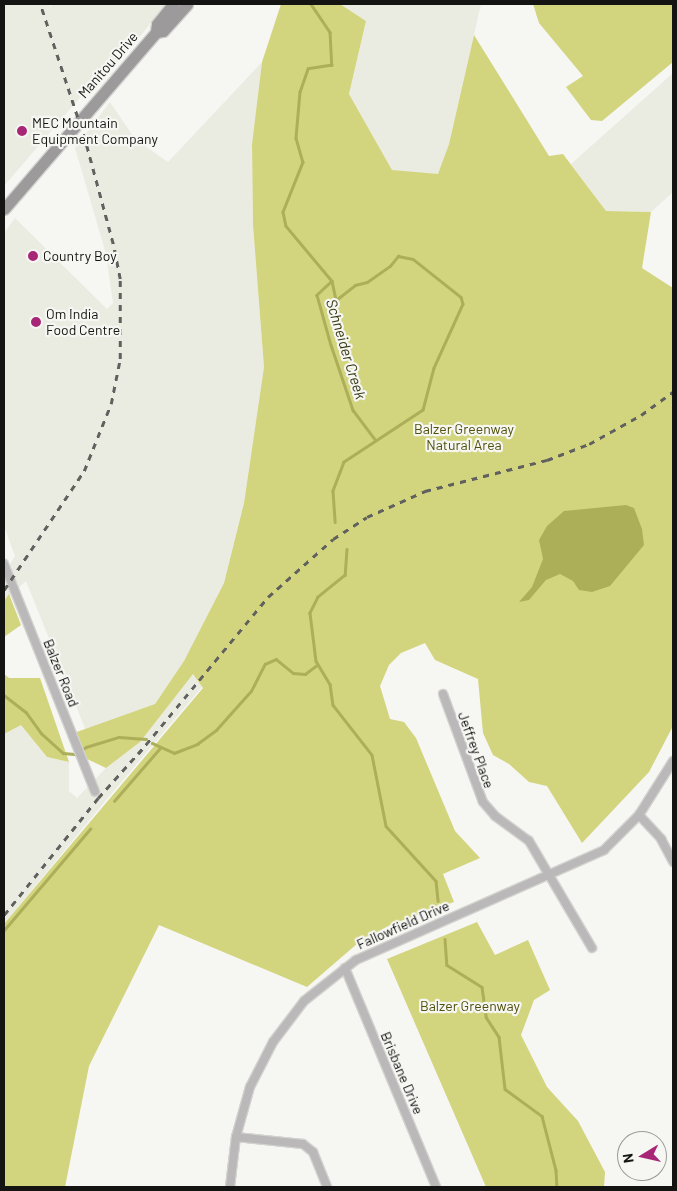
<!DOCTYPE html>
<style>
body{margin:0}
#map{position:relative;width:677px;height:1191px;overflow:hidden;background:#f6f6f3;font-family:Barlow,sans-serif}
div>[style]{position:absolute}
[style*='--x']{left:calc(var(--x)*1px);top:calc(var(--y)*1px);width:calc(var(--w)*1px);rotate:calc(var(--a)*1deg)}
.built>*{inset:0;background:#ebece1}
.green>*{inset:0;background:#d2d57e}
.water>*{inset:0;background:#adaf58}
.stream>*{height:2.5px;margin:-1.25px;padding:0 1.25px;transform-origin:1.25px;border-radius:1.25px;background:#adaf58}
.roads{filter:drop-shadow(1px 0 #d2d2cf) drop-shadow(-1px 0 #d2d2cf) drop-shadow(0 1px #d2d2cf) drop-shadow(0 -1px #d2d2cf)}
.street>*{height:8px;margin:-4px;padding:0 4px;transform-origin:4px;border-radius:4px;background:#bab8b9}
.secondary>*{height:11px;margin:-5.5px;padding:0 5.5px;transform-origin:5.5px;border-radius:5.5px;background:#9c9a9b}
.rail>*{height:2.5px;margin-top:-1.25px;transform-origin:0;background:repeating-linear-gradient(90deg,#60605e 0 6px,transparent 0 12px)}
.dots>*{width:14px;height:14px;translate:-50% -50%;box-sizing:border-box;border:2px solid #f6f6f3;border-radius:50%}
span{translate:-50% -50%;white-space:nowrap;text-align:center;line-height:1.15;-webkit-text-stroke:4.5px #f6f6f3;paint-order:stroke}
.street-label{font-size:14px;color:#141413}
.poi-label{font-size:14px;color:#141413}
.left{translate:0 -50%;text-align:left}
.park-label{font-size:14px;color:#50500d}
.water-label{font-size:15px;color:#383913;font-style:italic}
.frame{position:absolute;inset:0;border:5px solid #141413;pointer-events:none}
.north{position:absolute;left:617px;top:1131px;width:50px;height:50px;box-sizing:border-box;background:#f6f6f3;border:1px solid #9c9c99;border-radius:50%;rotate:261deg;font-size:14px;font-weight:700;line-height:20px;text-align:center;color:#141413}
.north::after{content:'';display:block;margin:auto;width:18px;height:22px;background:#a72776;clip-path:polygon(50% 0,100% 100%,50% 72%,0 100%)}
</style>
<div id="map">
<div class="built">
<i style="clip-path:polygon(4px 4px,49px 4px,50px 7px,53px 4px,166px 4px,122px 59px,83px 94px,4px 186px)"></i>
<i style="clip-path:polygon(340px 4px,481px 4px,449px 144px,438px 177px,392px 170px,349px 94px,366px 21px)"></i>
<i style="clip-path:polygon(262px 62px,252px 144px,253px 225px,264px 367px,244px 503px,224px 583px,184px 661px,155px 704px,86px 731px,26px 581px,4px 601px,4px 574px,15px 556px,4px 526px,4px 233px,15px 218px,107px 309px,113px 303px,106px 254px,75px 148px,110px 102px,135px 139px,168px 162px)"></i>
<i style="clip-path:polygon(673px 73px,673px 192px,651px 212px,606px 211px,571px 164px)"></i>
<i style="clip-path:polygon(337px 528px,107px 799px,4px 924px,4px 734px,21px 724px,47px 757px,69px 762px,69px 791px,77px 798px,106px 768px,140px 742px,206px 656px)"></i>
</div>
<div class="green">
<i style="clip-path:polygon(281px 4px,340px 4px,366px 21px,349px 94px,392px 170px,438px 174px,449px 144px,474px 35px,549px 156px,563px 154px,606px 211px,651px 212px,642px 268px,673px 288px,673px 726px,649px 772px,582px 843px,547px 786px,529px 782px,509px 764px,493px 755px,483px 733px,478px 679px,435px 660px,425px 643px,401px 653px,389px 665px,380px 686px,390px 719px,404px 722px,416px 738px,455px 831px,480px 858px,443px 874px,454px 902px,390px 925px,358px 943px,307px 987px,159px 925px,89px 1066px,65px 1187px,4px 1187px,4px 924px,203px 688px,193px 674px,140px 742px,106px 768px,85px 758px,74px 733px,155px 704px,184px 661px,224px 583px,244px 503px,264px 367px,253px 225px,252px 144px,262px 62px)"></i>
<i style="clip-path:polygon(533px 4px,673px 4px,673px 62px,602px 121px,591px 120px,566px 87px,583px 76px,539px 23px)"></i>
<i style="clip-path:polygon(9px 594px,21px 625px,4px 637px,4px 601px)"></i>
<i style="clip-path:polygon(4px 674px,9px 678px,40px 678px,69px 762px,47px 757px,21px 725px,4px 734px)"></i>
<i style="clip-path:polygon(477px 922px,495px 955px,528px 940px,550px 990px,534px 1000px,521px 1035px,547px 1087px,578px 1121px,605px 1172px,604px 1187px,486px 1187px,387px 959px)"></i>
</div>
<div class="water">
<i style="clip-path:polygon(626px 505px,634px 508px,642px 529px,644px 545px,610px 586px,592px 592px,579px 590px,573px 581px,560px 574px,546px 580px,529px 600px,519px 602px,532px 587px,543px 559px,539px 540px,547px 526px,564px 511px)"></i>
</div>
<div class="stream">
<i style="--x:311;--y:4;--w:34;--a:56"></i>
<i style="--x:330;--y:32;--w:33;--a:87"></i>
<i style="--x:332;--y:65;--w:24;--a:171"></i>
<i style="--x:308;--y:69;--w:24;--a:109"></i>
<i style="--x:300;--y:92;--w:46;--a:95"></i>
<i style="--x:296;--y:138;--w:25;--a:74"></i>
<i style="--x:303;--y:162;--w:54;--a:111.8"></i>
<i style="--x:283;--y:212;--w:14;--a:78"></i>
<i style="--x:286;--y:226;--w:72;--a:50.1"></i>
<i style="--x:332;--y:281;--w:19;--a:78"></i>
<i style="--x:336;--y:300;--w:24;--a:-38"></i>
<i style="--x:355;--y:285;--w:12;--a:-14"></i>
<i style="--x:367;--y:282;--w:28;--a:-35"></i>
<i style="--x:390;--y:266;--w:13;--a:-51"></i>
<i style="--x:398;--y:256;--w:15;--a:11"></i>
<i style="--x:413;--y:259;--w:61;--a:38.4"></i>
<i style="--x:461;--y:297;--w:7;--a:74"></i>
<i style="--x:463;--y:304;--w:70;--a:114.4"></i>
<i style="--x:434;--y:368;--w:43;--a:104.7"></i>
<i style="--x:423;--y:410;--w:95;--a:146.6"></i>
<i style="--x:344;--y:462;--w:31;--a:111"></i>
<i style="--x:333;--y:491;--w:31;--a:86"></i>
<i style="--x:332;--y:281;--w:21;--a:137"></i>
<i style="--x:317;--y:295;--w:52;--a:74.4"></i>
<i style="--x:331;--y:345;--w:69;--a:71.3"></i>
<i style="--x:353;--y:410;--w:36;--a:53"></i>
<i style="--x:347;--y:549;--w:26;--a:94"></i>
<i style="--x:345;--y:575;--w:35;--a:141"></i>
<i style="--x:318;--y:597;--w:18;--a:117"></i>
<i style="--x:310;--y:613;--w:48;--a:82.9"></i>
<i style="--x:316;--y:661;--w:27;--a:59"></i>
<i style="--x:330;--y:684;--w:21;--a:82"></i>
<i style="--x:333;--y:705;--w:63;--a:52"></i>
<i style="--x:372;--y:755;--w:72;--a:78.8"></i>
<i style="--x:386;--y:826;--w:74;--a:47.7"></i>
<i style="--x:436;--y:881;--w:20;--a:84"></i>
<i style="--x:4;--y:695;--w:28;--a:38"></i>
<i style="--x:26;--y:712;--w:26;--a:54"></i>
<i style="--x:41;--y:733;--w:30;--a:42"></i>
<i style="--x:63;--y:753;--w:11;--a:5"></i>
<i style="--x:74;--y:754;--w:14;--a:-30"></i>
<i style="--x:86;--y:747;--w:34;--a:-17"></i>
<i style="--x:119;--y:737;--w:27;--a:4"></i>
<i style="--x:152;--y:743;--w:24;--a:24"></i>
<i style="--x:174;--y:753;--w:25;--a:-21"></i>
<i style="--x:197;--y:744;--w:24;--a:-36"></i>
<i style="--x:216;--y:730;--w:52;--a:-48.1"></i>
<i style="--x:251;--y:691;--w:30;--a:-63"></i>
<i style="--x:265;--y:664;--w:12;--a:-24"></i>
<i style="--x:276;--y:659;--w:22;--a:39"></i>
<i style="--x:293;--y:673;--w:12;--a:5"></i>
<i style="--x:305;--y:674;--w:15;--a:-37"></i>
<i style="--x:114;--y:801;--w:70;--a:-49"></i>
<i style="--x:4;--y:930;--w:133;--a:-49.6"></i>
<i style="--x:445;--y:939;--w:26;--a:86"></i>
<i style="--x:447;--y:965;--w:41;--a:32.2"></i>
<i style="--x:482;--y:987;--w:30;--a:82"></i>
<i style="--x:486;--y:1017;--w:24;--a:57"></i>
<i style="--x:499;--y:1037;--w:52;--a:83.4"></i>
<i style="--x:505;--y:1089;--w:46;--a:36.1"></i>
<i style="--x:542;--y:1116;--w:56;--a:75.5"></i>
<i style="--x:556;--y:1170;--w:17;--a:87"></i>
</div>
<div class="roads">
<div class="street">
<i style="--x:4;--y:564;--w:245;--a:68.2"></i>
<i style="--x:443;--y:694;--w:115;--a:69.7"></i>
<i style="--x:483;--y:802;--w:18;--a:49"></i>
<i style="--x:495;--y:816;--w:42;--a:36.3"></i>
<i style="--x:529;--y:841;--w:124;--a:59.5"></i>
<i style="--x:639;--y:815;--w:33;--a:47"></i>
<i style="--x:661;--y:839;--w:26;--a:62"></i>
<i style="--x:345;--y:968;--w:237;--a:67.4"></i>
<i style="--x:236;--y:1137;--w:67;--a:6"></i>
<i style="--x:303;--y:1144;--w:13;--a:39"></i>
<i style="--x:313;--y:1152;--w:38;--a:68"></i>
<i style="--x:230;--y:1187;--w:50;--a:-83.2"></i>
<i style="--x:236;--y:1137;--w:52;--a:-74.4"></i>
<i style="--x:250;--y:1087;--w:51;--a:-62.9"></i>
<i style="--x:273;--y:1042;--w:51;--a:-52.9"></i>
<i style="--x:304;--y:1001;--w:66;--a:-38.3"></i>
<i style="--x:356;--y:960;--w:271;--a:-23.9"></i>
<i style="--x:604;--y:850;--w:49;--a:-45"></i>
<i style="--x:639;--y:815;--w:64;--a:-57.8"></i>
</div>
<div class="secondary">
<i style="--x:156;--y:32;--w:7;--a:-8"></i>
<i style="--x:163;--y:31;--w:36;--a:-48"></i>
<i style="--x:4;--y:209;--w:233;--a:-49.3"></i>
<i style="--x:156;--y:32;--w:8;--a:-83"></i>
<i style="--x:157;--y:24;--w:26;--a:-51"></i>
</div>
</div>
<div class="rail">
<i style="--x:4;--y:590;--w:143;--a:-56.1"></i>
<i style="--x:84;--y:471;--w:72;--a:-68.1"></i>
<i style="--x:111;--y:404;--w:46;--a:-78.7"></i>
<i style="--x:120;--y:359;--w:80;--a:-90"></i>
<i style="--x:120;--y:279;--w:36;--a:-101"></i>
<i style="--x:113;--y:244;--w:108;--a:-105.1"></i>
<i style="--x:85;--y:140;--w:143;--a:-108.3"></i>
<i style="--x:138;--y:754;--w:204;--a:-50.4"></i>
<i style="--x:268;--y:597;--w:87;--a:-41.7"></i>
<i style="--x:333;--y:539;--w:40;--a:-32.9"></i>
<i style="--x:367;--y:517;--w:64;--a:-24.1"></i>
<i style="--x:425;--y:491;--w:126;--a:-14.3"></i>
<i style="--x:547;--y:460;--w:45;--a:-20.9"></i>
<i style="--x:589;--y:444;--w:60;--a:-29.1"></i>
<i style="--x:641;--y:415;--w:39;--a:-36"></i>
<i style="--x:4;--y:915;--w:150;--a:-51.2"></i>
<i style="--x:98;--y:798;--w:66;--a:-48.1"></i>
</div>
<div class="dots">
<i style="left:22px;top:131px;background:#a72776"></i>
<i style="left:33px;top:256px;background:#a72776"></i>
<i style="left:36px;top:322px;background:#a72776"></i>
</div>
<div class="street-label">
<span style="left:108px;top:65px;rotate:-49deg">Manitou Drive</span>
<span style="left:61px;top:673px;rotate:68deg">Balzer Road</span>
<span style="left:476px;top:750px;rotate:70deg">Jeffrey Place</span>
<span style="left:403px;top:925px;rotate:-24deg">Fallowfield Drive</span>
<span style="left:402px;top:1073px;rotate:67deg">Brisbane Drive</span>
</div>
<div class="poi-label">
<span class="left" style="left:32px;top:131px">MEC Mountain<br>Equipment Company</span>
<span class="left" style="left:43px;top:256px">Country Boy</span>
<span class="left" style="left:46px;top:322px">Om India<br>Food Centre</span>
</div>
<div class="park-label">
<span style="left:464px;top:437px">Balzer Greenway<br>Natural Area</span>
<span style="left:470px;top:1006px">Balzer Greenway</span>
</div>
<div class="water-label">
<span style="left:346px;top:349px;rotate:73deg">Schneider Creek</span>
</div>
<div class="frame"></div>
<div class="north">N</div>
</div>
